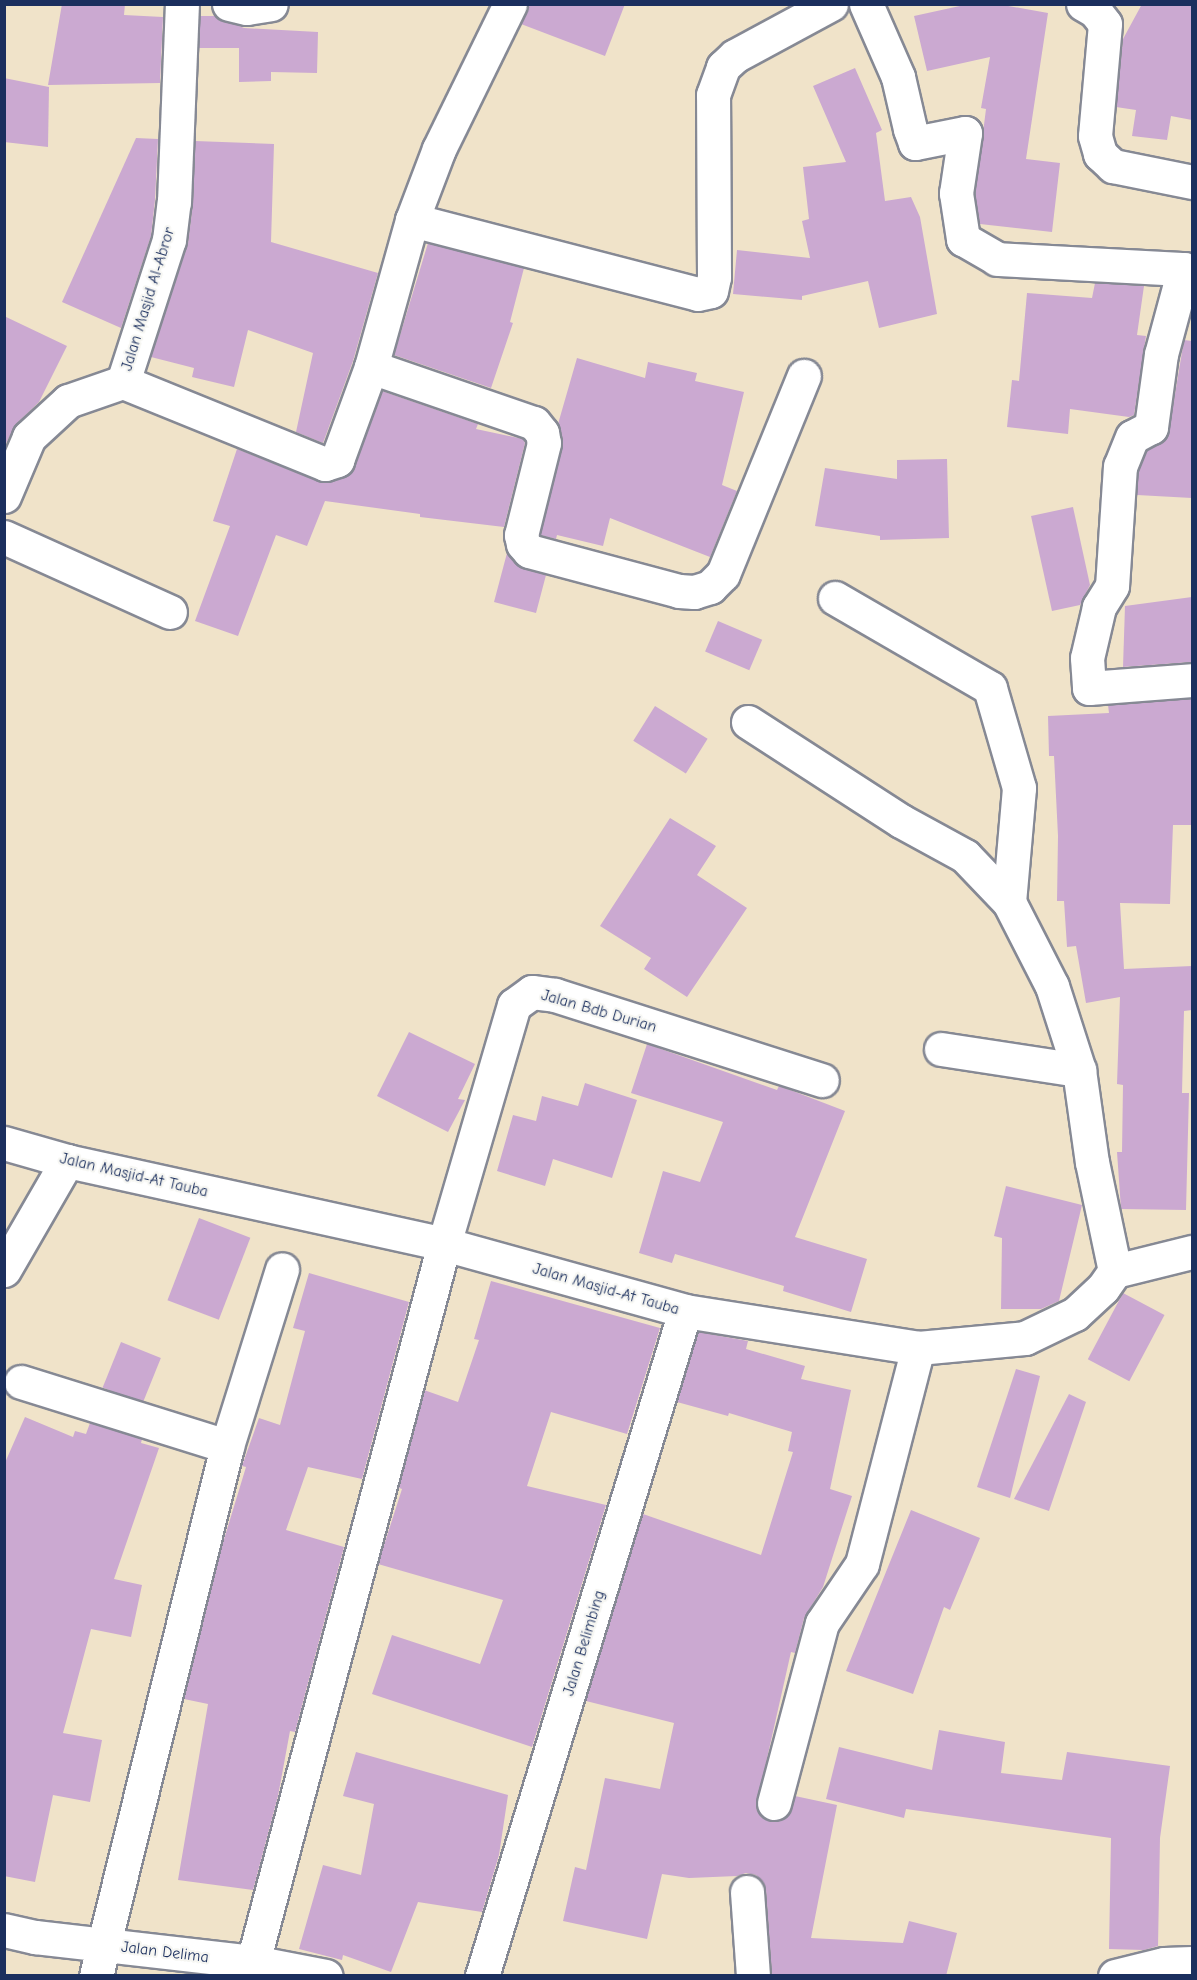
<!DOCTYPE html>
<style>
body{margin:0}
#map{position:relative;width:1197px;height:1980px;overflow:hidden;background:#f0e3c9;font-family:"Comic Neue",sans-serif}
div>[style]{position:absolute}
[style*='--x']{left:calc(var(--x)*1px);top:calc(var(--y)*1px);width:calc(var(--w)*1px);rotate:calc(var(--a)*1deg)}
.building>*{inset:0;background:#cba9d1;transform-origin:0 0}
.roads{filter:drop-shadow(2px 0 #868994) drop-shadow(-2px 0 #868994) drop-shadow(0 2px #868994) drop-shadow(0 -2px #868994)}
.street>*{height:33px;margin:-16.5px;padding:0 16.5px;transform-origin:16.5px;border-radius:16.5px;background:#fff}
span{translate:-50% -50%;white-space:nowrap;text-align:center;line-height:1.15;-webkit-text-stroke:4.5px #f6f6f2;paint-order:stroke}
.street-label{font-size:16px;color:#1b2f5e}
.frame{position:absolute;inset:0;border:6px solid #1b2f5e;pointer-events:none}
</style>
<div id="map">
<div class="building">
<i style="clip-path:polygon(62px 4px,125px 4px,124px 15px,163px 17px,160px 83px,48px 85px)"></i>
<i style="clip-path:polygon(528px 4px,625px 4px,605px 56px,521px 24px)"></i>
<i style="clip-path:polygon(969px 4px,997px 4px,1048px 13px,1026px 159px,1060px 163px,1052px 232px,980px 224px,975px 196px,986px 109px,981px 108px,990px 57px,927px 71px,914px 16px)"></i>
<i style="clip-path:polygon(1142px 4px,1192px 4px,1192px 120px,1171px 116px,1167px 140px,1132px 136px,1136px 110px,1116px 107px,1123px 39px)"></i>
<i style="clip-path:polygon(200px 16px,215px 16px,244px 28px,318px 32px,317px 73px,271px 72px,271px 81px,239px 82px,239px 48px,199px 48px)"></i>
<i style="clip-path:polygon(855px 68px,882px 130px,876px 133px,885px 201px,911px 197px,920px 217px,937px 314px,879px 328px,868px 281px,802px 296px,802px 300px,733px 294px,737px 250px,810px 258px,802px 221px,809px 219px,803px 167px,846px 162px,813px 86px)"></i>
<i style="clip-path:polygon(4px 78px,49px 87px,48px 147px,4px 142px)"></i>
<i style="clip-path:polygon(136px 138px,158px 139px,155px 200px,151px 236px,121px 328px,62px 302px)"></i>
<i style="clip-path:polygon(195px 141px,274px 144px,271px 242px,378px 273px,353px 361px,323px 443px,296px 432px,313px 353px,248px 330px,234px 387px,192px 377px,194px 368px,151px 357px,188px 243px,193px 203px)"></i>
<i style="clip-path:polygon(428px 243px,524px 268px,510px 322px,513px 323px,491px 388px,394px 355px)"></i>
<i style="clip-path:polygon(1095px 283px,1144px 286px,1137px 335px,1146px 336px,1134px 415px,1129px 417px,1070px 409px,1068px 434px,1007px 427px,1012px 380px,1019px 381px,1027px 293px,1092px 298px)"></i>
<i style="clip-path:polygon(4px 316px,67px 346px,39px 402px,16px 424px,4px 447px)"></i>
<i style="clip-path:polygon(1184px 340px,1192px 341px,1192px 498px,1137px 495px,1138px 470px,1147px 450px,1166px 438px,1169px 430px)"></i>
<i style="clip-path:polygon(577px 358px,645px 378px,648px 362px,697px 373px,695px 381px,744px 392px,722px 485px,737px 491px,710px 557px,610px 518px,603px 546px,557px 535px,556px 539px,540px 535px,562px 448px,558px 424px)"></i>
<i style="clip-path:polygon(382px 391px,478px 424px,476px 429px,523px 439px,525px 443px,504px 527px,420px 517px,420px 514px,325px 501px,307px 546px,276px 535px,238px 636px,195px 621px,230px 526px,213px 521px,237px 449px,318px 481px,330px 482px,343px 478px,355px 466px)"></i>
<i style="clip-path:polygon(947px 459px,949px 538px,880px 540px,880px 536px,815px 526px,825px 468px,897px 479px,897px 460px)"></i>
<i style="clip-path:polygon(1073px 507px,1090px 585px,1080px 605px,1052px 611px,1031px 516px)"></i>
<i style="clip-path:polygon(507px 553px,524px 569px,546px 575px,536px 613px,494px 602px)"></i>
<i style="clip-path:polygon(1192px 597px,1192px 662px,1123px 667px,1125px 606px)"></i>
<i style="left:718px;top:621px;width:48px;height:33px;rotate:23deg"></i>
<i style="clip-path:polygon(1192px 699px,1192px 825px,1173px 825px,1170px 904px,1120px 903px,1124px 969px,1192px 966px,1192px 1010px,1184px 1011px,1182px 1093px,1189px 1093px,1186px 1210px,1121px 1209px,1117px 1152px,1122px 1152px,1123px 1085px,1117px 1084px,1120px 997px,1086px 1003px,1076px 946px,1067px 947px,1064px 901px,1057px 901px,1058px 836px,1054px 756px,1049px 756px,1048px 716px,1109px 713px,1108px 705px)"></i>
<i style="left:655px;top:706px;width:62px;height:41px;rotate:32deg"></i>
<i style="clip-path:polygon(670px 818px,716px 846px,697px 875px,747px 908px,687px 997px,644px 969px,651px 958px,600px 926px)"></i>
<i style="clip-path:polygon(409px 1032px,475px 1064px,458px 1099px,465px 1100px,448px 1132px,377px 1096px)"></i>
<i style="clip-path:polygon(647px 1044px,777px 1090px,779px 1086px,785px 1088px,845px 1111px,795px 1237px,867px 1259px,851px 1312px,783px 1291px,784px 1286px,675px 1254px,672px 1263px,639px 1253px,663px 1171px,700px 1182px,723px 1122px,631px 1093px)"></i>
<i style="clip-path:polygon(585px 1083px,637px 1100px,612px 1178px,553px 1159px,545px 1186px,497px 1171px,513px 1115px,536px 1121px,542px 1096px,578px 1106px)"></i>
<i style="clip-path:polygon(1006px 1186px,1082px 1205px,1059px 1301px,1041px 1309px,1001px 1309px,1002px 1238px,994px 1236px)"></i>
<i style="left:199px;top:1218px;width:55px;height:88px;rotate:21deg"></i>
<i style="clip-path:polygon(309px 1273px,409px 1302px,362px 1479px,308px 1467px,286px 1530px,344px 1547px,295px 1732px,290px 1731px,278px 1796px,253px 1890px,178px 1880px,208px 1704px,184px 1699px,218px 1559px,246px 1467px,242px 1466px,259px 1418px,280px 1425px,305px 1331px,293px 1328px)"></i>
<i style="clip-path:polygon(491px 1281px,660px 1328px,627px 1434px,551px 1412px,527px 1486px,606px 1505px,532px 1747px,372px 1694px,392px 1635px,480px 1664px,503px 1600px,378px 1564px,402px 1489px,399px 1488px,424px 1390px,458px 1402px,479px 1340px,474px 1339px)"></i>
<i style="left:1123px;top:1293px;width:47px;height:75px;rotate:28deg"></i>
<i style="clip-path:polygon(698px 1332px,748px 1341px,746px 1349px,805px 1366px,801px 1379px,851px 1390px,830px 1489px,852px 1496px,823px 1587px,804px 1618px,795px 1653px,791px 1652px,756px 1807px,761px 1817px,770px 1821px,778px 1821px,788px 1816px,795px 1796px,837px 1805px,811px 1938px,903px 1943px,909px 1921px,957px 1933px,946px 1976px,772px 1976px,766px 1890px,763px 1882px,756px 1875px,746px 1873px,737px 1876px,689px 1878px,662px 1874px,647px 1939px,563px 1921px,575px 1867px,586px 1870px,605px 1778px,660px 1789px,674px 1723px,586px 1701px,643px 1514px,761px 1555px,793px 1452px,788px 1451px,792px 1432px,729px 1413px,728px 1416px,677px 1402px)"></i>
<i style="left:121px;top:1342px;width:43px;height:49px;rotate:22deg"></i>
<i style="clip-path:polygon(1016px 1369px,1040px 1376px,1010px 1498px,977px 1487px)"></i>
<i style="clip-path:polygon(1069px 1394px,1086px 1402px,1049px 1511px,1014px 1499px)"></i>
<i style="clip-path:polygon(25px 1417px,73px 1437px,75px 1431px,86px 1434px,90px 1423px,142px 1439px,141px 1443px,159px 1448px,114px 1579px,142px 1585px,131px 1637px,91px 1629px,63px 1733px,102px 1740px,90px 1802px,53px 1795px,35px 1882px,4px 1876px,4px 1465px)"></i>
<i style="clip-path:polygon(911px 1510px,980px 1538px,950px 1610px,944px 1607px,913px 1694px,846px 1671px)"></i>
<i style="clip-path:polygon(939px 1730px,1005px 1742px,1001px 1773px,1062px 1780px,1067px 1752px,1170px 1766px,1160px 1838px,1158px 1946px,1144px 1950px,1109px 1949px,1111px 1838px,906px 1809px,904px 1818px,826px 1799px,839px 1747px,932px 1770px)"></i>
<i style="clip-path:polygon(356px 1752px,508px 1795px,499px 1855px,482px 1912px,418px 1902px,391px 1972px,343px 1955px,342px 1960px,299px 1949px,323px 1865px,361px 1875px,374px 1804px,343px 1796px)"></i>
</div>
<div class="roads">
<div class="street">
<i style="--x:229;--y:4;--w:18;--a:13"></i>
<i style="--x:247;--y:8;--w:24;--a:-9"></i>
<i style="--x:866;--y:4;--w:80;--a:66.3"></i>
<i style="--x:898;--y:77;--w:53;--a:77"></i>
<i style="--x:910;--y:129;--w:15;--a:70"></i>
<i style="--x:915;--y:143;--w:51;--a:-11.3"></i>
<i style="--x:965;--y:133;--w:61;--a:98.5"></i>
<i style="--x:956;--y:193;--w:47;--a:81.3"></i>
<i style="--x:963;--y:239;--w:39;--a:30"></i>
<i style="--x:997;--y:259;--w:187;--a:3.1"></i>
<i style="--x:1184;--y:269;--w:88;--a:105.1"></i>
<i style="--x:1161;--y:354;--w:74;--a:97.8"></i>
<i style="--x:1151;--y:427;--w:21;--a:152"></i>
<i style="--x:1132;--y:437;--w:31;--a:112"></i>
<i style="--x:1120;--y:466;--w:120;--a:93.8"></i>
<i style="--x:1112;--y:586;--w:25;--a:122"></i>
<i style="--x:1099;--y:607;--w:52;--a:103.2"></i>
<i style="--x:1087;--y:658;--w:30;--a:86"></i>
<i style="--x:1089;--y:688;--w:103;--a:-4.4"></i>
<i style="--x:1083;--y:4;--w:14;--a:30"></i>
<i style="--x:1095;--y:11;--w:16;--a:52"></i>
<i style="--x:1105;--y:24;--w:112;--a:95.1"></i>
<i style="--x:1095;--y:136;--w:19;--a:74"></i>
<i style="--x:1100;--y:154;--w:18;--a:43"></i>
<i style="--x:1113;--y:166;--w:81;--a:11.4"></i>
<i style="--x:412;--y:220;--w:295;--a:14.5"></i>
<i style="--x:698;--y:294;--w:13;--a:-13"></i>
<i style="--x:711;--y:291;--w:14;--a:-78"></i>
<i style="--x:714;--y:277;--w:182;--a:-90.3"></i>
<i style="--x:713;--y:95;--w:30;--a:-70"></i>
<i style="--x:723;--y:67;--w:16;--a:-43"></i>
<i style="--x:735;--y:56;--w:109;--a:-28.4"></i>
<i style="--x:371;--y:367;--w:172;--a:19"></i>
<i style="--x:534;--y:423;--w:13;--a:51"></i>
<i style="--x:542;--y:433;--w:10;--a:79"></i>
<i style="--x:544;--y:443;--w:95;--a:104"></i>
<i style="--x:521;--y:535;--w:9;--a:77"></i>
<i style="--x:523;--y:544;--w:9;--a:49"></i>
<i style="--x:529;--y:551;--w:155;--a:14.9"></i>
<i style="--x:679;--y:591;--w:15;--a:4"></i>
<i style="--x:694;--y:592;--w:17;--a:-17"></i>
<i style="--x:710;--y:587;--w:18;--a:-45"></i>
<i style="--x:723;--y:574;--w:214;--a:-67.8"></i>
<i style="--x:123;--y:382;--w:218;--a:22.1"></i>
<i style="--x:325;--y:464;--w:13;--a:-18"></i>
<i style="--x:337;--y:460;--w:99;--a:-69.9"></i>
<i style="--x:371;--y:367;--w:153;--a:-74.4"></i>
<i style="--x:412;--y:220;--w:76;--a:-69.2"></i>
<i style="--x:439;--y:149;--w:161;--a:-63.9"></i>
<i style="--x:4;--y:496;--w:64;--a:-67"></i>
<i style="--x:29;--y:437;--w:53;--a:-42.7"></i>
<i style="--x:68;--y:401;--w:58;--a:-19.1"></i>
<i style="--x:123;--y:382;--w:149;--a:-72.1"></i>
<i style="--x:169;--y:240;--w:38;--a:-83"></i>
<i style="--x:174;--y:202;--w:198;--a:-87.7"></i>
<i style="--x:4;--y:537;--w:182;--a:24.3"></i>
<i style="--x:835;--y:598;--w:179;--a:30.1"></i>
<i style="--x:990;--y:688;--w:104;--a:73.8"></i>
<i style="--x:1019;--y:788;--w:114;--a:95"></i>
<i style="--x:748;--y:722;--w:182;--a:32.9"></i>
<i style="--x:901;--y:821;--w:73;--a:28.7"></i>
<i style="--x:965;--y:856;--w:64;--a:46.3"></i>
<i style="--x:1009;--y:902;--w:94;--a:62.9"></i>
<i style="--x:1052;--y:986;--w:88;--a:72.2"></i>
<i style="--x:1079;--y:1070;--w:93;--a:82"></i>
<i style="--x:1092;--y:1162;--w:111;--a:78.1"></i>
<i style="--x:941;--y:1049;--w:140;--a:8.7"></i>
<i style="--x:4;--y:1143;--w:66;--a:15.9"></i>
<i style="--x:67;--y:1161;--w:386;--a:12.4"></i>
<i style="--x:444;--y:1244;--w:250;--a:15.5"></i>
<i style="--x:685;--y:1311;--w:236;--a:9"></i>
<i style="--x:918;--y:1348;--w:107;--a:-5.3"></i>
<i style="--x:1025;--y:1338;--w:55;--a:-25.6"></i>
<i style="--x:1075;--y:1314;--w:38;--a:-43"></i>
<i style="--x:1103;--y:1288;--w:21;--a:-55"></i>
<i style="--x:1115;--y:1271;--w:79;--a:-13.9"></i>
<i style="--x:4;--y:1270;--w:126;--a:-60"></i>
<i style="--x:21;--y:1382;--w:216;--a:17.3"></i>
<i style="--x:227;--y:1446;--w:546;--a:103.88"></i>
<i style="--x:227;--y:1446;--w:185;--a:-72.7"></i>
<i style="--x:774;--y:1803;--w:186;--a:-75.1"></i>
<i style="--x:822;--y:1623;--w:71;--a:-55.9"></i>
<i style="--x:862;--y:1564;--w:223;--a:-75.5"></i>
<i style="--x:747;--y:1892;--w:84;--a:85.9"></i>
<i style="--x:4;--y:1930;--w:32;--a:13"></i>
<i style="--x:35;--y:1937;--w:219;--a:6.5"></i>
<i style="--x:253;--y:1962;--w:74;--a:10.9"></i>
<i style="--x:253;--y:1962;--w:743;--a:-75.1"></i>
<i style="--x:444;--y:1244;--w:249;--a:-73.7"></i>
<i style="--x:514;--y:1005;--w:22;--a:-36"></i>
<i style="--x:532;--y:992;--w:23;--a:7"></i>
<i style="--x:555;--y:995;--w:280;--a:17.7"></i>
<i style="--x:482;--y:1976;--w:695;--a:-73.02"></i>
<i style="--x:1115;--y:1976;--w:50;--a:-13.8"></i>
<i style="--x:1164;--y:1964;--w:28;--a:-2"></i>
</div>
</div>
<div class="street-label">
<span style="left:148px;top:299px;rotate:-73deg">Jalan Masjid Al-Abror</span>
<span style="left:599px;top:1011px;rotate:16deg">Jalan Bdb Durian</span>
<span style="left:134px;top:1175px;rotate:13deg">Jalan Masjid-At Tauba</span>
<span style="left:606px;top:1289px;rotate:16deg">Jalan Masjid-At Tauba</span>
<span style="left:584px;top:1643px;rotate:-73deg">Jalan Belimbing</span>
<span style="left:165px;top:1952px;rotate:7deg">Jalan Delima</span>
</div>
<div class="frame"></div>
</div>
